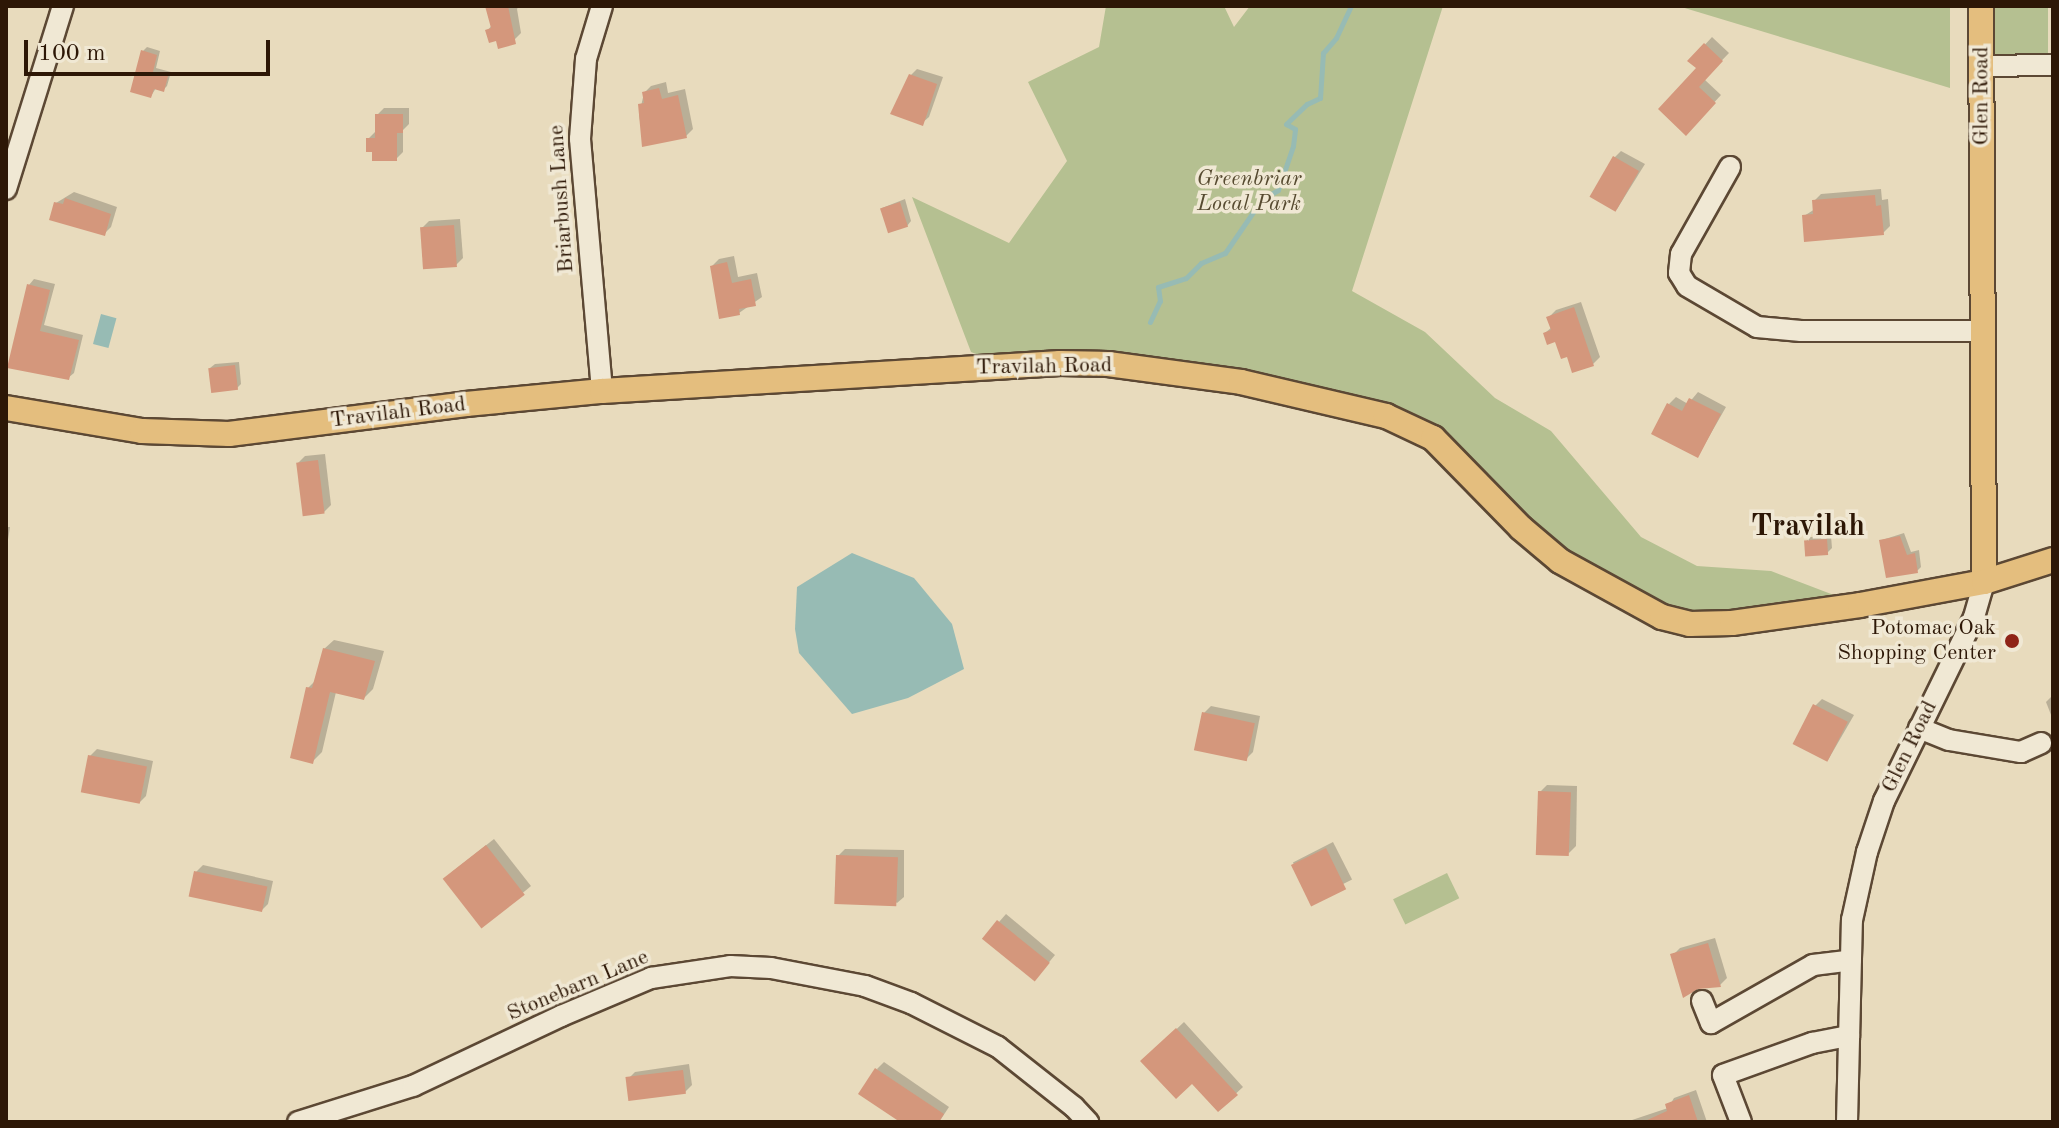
<!DOCTYPE html>
<style>
body{margin:0}
#map{position:relative;width:2059px;height:1128px;overflow:hidden;background:#e8dbbd;font-family:"Old Standard TT",serif}
div>[style]{position:absolute}
[style*='--x']{left:calc(var(--x)*1px);top:calc(var(--y)*1px);width:calc(var(--w)*1px);rotate:calc(var(--a)*1deg)}
.green>*{inset:0;background:#b5c091;transform-origin:0 0}
.water>*{inset:0;background:#97bbb4;transform-origin:0 0}
.shadow>*{inset:0;background:#0003;transform-origin:0 0}
.stream>*{height:5px;margin:-2.5px;padding:0 2.5px;transform-origin:2.5px;border-radius:2.5px;background:#97bbb4}
.building>*{inset:0;background:#d4977c;transform-origin:0 0}
.roads{filter:drop-shadow(2px 0 #5c4834) drop-shadow(-2px 0 #5c4834) drop-shadow(0 2px #5c4834) drop-shadow(0 -2px #5c4834)}
.minor>*{height:20px;margin:-10px;padding:0 10px;transform-origin:10px;border-radius:10px;background:#f0e8d4}
.major>*{height:24px;margin:-12px;padding:0 12px;transform-origin:12px;border-radius:12px;background:#e4be7e}
.dots>*{width:22px;height:22px;translate:-50% -50%;box-sizing:border-box;border:4px solid #f0e8d4;border-radius:50%}
span{translate:-50% -50%;white-space:nowrap;text-align:center;line-height:1.15;-webkit-text-stroke:7px #f0e8d4;paint-order:stroke}
.street-label{font-size:22px;color:#2d1706}
.park-label{font-size:22px;color:#564a30;font-style:italic}
.poi-label{font-size:22px;color:#2d1706}
.right{translate:-100% -50%;text-align:right}
.district-label{font-size:30px;color:#2d1706;font-weight:700}
.frame{position:absolute;inset:0;border:8px solid #2d1706;pointer-events:none}
.scale{position:absolute;left:24px;top:40px;width:246px;height:36px;box-sizing:border-box;border:4px solid #2d1706;border-top:0;padding-left:10px;font-size:24px;line-height:28px;white-space:nowrap;color:#2d1706;-webkit-text-stroke:6px #f0e8d4;paint-order:stroke}
</style>
<div id="map">
<div class="green">
<i style="clip-path:polygon(1106px 6px,1224px 6px,1234px 27px,1250px 6px,1443px 6px,1352px 291px,1425px 332px,1495px 398px,1551px 431px,1641px 537px,1697px 566px,1771px 571px,1860px 605px,1690px 624px,1560px 561px,1433px 438px,1241px 382px,1006px 366px,971px 352px,912px 197px,1009px 243px,1067px 161px,1028px 82px,1099px 47px)"></i>
<i style="clip-path:polygon(1678px 6px,1950px 6px,1950px 88px)"></i>
<i style="left:1981px;top:6px;width:67px;height:60px"></i>
<i style="left:1447px;top:873px;width:28px;height:60px;rotate:64deg"></i>
</div>
<div class="water">
<i style="left:101px;top:314px;width:16px;height:31px;rotate:15deg"></i>
<i style="clip-path:polygon(852px 553px,914px 578px,952px 624px,964px 669px,908px 698px,852px 714px,799px 653px,795px 629px,797px 587px)"></i>
</div>
<div class="shadow">
<i style="clip-path:polygon(487px 6px,519px 6px,517px 9px,521px 33px,514px 40px,497px 38px,488px 30px,492px 25px)"></i>
<i style="clip-path:polygon(1712px 37px,1729px 53px,1704px 79px,1721px 95px,1686px 133px,1698px 68px,1690px 61px)"></i>
<i style="clip-path:polygon(147px 47px,160px 51px,156px 68px,171px 72px,167px 86px,163px 90px,156px 88px,151px 96px,143px 51px)"></i>
<i style="clip-path:polygon(917px 69px,943px 77px,929px 117px,922px 123px,910px 76px)"></i>
<i style="clip-path:polygon(666px 82px,668px 93px,685px 89px,693px 129px,686px 136px,644px 144px,639px 115px,644px 93px,651px 86px)"></i>
<i style="clip-path:polygon(384px 108px,409px 108px,409px 124px,403px 130px,403px 152px,396px 159px,368px 139px,375px 132px,377px 115px)"></i>
<i style="clip-path:polygon(1621px 151px,1645px 164px,1617px 209px,1614px 158px)"></i>
<i style="clip-path:polygon(1881px 189px,1882px 200px,1888px 199px,1890px 226px,1883px 233px,1804px 216px,1815px 209px,1814px 201px,1821px 194px)"></i>
<i style="clip-path:polygon(74px 192px,117px 207px,111px 227px,104px 234px,56px 203px)"></i>
<i style="clip-path:polygon(905px 199px,911px 221px,907px 226px,882px 208px)"></i>
<i style="clip-path:polygon(460px 219px,463px 258px,456px 265px,422px 228px,429px 221px)"></i>
<i style="clip-path:polygon(734px 256px,738px 277px,757px 273px,762px 297px,739px 313px,712px 266px,719px 259px)"></i>
<i style="clip-path:polygon(34px 279px,55px 284px,44px 325px,83px 335px,74px 373px,68px 378px,10px 366px,29px 285px)"></i>
<i style="clip-path:polygon(1581px 302px,1600px 357px,1593px 364px,1568px 354px,1556px 339px,1545px 333px,1552px 327px,1549px 317px,1556px 310px)"></i>
<i style="clip-path:polygon(239px 362px,241px 384px,237px 388px,210px 368px,215px 364px)"></i>
<i style="clip-path:polygon(1698px 392px,1726px 407px,1698px 456px,1669px 404px,1676px 397px,1688px 404px)"></i>
<i style="clip-path:polygon(325px 454px,331px 505px,324px 512px,298px 463px,305px 456px)"></i>
<i style="clip-path:polygon(6px 527px,10px 527px,6px 552px)"></i>
<i style="clip-path:polygon(1904px 533px,1911px 552px,1919px 550px,1921px 567px,1917px 571px,1882px 540px)"></i>
<i style="clip-path:polygon(1831px 536px,1832px 548px,1827px 553px,1806px 542px,1810px 537px)"></i>
<i style="clip-path:polygon(334px 640px,384px 651px,373px 689px,364px 698px,336px 692px,322px 752px,313px 761px,308px 688px,316px 680px,324px 649px)"></i>
<i style="clip-path:polygon(2053px 695px,2053px 720px,2046px 702px)"></i>
<i style="clip-path:polygon(1822px 699px,1854px 715px,1828px 760px,1815px 706px)"></i>
<i style="clip-path:polygon(1211px 706px,1260px 716px,1253px 752px,1246px 759px,1204px 713px)"></i>
<i style="clip-path:polygon(97px 749px,153px 761px,146px 796px,139px 803px,90px 756px)"></i>
<i style="clip-path:polygon(1547px 785px,1577px 786px,1576px 846px,1569px 853px,1540px 792px)"></i>
<i style="clip-path:polygon(494px 839px,531px 886px,483px 926px,452px 872px)"></i>
<i style="left:1333px;top:842px;width:42px;height:45px;rotate:63deg"></i>
<i style="clip-path:polygon(845px 849px,904px 850px,904px 897px,897px 903px,838px 856px)"></i>
<i style="clip-path:polygon(203px 865px,273px 881px,268px 904px,261px 911px,196px 872px)"></i>
<i style="clip-path:polygon(1006px 914px,1055px 955px,1041px 972px,985px 938px)"></i>
<i style="clip-path:polygon(1715px 938px,1727px 978px,1720px 985px,1697px 987px,1673px 955px,1680px 948px)"></i>
<i style="clip-path:polygon(1184px 1022px,1243px 1087px,1218px 1110px,1193px 1081px,1143px 1061px)"></i>
<i style="clip-path:polygon(884px 1062px,949px 1107px,939px 1122px,904px 1122px,877px 1069px)"></i>
<i style="clip-path:polygon(689px 1064px,692px 1085px,685px 1092px,628px 1079px,635px 1072px)"></i>
<i style="clip-path:polygon(1696px 1090px,1707px 1122px,1626px 1122px,1668px 1108px,1674px 1098px)"></i>
</div>
<div class="stream">
<i style="--x:1150;--y:322;--w:23;--a:-65"></i>
<i style="--x:1160;--y:301;--w:14;--a:-98"></i>
<i style="--x:1158;--y:287;--w:29;--a:-18"></i>
<i style="--x:1186;--y:278;--w:21;--a:-45"></i>
<i style="--x:1201;--y:263;--w:26;--a:-23"></i>
<i style="--x:1225;--y:253;--w:65;--a:-55.6"></i>
<i style="--x:1262;--y:199;--w:18;--a:-29"></i>
<i style="--x:1278;--y:190;--w:46;--a:-71.2"></i>
<i style="--x:1293;--y:146;--w:17;--a:-83"></i>
<i style="--x:1295;--y:129;--w:10;--a:-151"></i>
<i style="--x:1286;--y:124;--w:29;--a:-44"></i>
<i style="--x:1307;--y:104;--w:14;--a:-25"></i>
<i style="--x:1320;--y:98;--w:45;--a:-86.2"></i>
<i style="--x:1323;--y:53;--w:20;--a:-49"></i>
<i style="--x:1336;--y:38;--w:35;--a:-65"></i>
</div>
<div class="building">
<i style="clip-path:polygon(485px 6px,508px 6px,516px 44px,498px 49px,496px 41px,489px 43px,485px 30px,491px 28px)"></i>
<i style="clip-path:polygon(1704px 43px,1723px 61px,1699px 87px,1716px 103px,1686px 136px,1658px 109px,1696px 68px,1687px 61px)"></i>
<i style="clip-path:polygon(141px 50px,157px 55px,153px 72px,168px 76px,164px 92px,154px 89px,151px 98px,130px 92px)"></i>
<i style="clip-path:polygon(909px 74px,937px 84px,923px 126px,890px 114px)"></i>
<i style="clip-path:polygon(659px 88px,662px 99px,678px 95px,687px 138px,642px 147px,638px 104px,644px 103px,642px 92px)"></i>
<i style="clip-path:polygon(375px 114px,403px 114px,403px 133px,397px 133px,397px 161px,372px 161px,372px 152px,366px 152px,366px 138px,375px 138px)"></i>
<i style="left:1613px;top:156px;width:30px;height:47px;rotate:30deg"></i>
<i style="clip-path:polygon(1875px 195px,1876px 206px,1881px 205px,1884px 235px,1804px 242px,1802px 215px,1813px 214px,1812px 200px)"></i>
<i style="clip-path:polygon(65px 198px,111px 214px,105px 236px,49px 220px,54px 202px,63px 204px)"></i>
<i style="left:900px;top:202px;width:26px;height:21px;rotate:72deg"></i>
<i style="left:454px;top:225px;width:42px;height:34px;rotate:86deg"></i>
<i style="clip-path:polygon(727px 262px,732px 283px,751px 279px,756px 306px,739px 309px,740px 315px,719px 319px,710px 266px)"></i>
<i style="clip-path:polygon(27px 284px,50px 290px,40px 331px,79px 340px,69px 380px,7px 368px)"></i>
<i style="clip-path:polygon(1574px 307px,1594px 366px,1572px 373px,1567px 357px,1561px 359px,1555px 342px,1547px 345px,1543px 333px,1551px 330px,1546px 317px)"></i>
<i style="left:235px;top:365px;width:25px;height:27px;rotate:83deg"></i>
<i style="clip-path:polygon(1689px 398px,1721px 414px,1698px 458px,1651px 434px,1667px 403px,1682px 411px)"></i>
<i style="left:318px;top:460px;width:54px;height:22px;rotate:83deg"></i>
<i style="clip-path:polygon(1900px 536px,1907px 555px,1915px 553px,1918px 573px,1886px 578px,1879px 540px)"></i>
<i style="left:1827px;top:539px;width:16px;height:23px;rotate:86deg"></i>
<i style="clip-path:polygon(323px 648px,375px 661px,364px 700px,330px 692px,313px 764px,290px 758px,306px 687px,312px 688px)"></i>
<i style="left:1813px;top:704px;width:39px;height:45px;rotate:27deg"></i>
<i style="left:1202px;top:712px;width:54px;height:39px;rotate:12deg"></i>
<i style="left:88px;top:755px;width:60px;height:38px;rotate:11deg"></i>
<i style="left:1538px;top:791px;width:33px;height:64px;rotate:2deg"></i>
<i style="left:486px;top:845px;width:63px;height:55px;rotate:52deg"></i>
<i style="left:1326px;top:848px;width:46px;height:39px;rotate:64deg"></i>
<i style="left:836px;top:855px;width:62px;height:49px;rotate:2deg"></i>
<i style="left:194px;top:871px;width:75px;height:26px;rotate:12deg"></i>
<i style="left:997px;top:920px;width:68px;height:24px;rotate:39deg"></i>
<i style="clip-path:polygon(1708px 943px,1721px 987px,1698px 989px,1683px 998px,1670px 954px)"></i>
<i style="clip-path:polygon(1176px 1028px,1238px 1095px,1218px 1112px,1192px 1084px,1176px 1099px,1140px 1061px)"></i>
<i style="clip-path:polygon(875px 1068px,944px 1114px,939px 1122px,900px 1122px,858px 1094px)"></i>
<i style="left:683px;top:1070px;width:24px;height:58px;rotate:83deg"></i>
<i style="clip-path:polygon(1689px 1095px,1698px 1122px,1643px 1122px,1667px 1111px,1665px 1104px)"></i>
</div>
<div class="roads">
<div class="minor">
<i style="--x:602;--y:6;--w:55;--a:106.8"></i>
<i style="--x:586;--y:59;--w:80;--a:94.3"></i>
<i style="--x:580;--y:139;--w:253;--a:85"></i>
<i style="--x:1982;--y:66;--w:71;--a:-0.8"></i>
<i style="--x:1730;--y:167;--w:100;--a:119.4"></i>
<i style="--x:1681;--y:254;--w:19;--a:96"></i>
<i style="--x:1679;--y:273;--w:15;--a:58"></i>
<i style="--x:1687;--y:286;--w:81;--a:30.4"></i>
<i style="--x:1757;--y:327;--w:44;--a:5.2"></i>
<i style="--x:1801;--y:331;--w:182;--a:0"></i>
<i style="--x:6;--y:189;--w:192;--a:-72.7"></i>
<i style="--x:1919;--y:728;--w:32;--a:22"></i>
<i style="--x:1949;--y:740;--w:73;--a:9.5"></i>
<i style="--x:2021;--y:752;--w:22;--a:-24"></i>
<i style="--x:1702;--y:1001;--w:24;--a:68"></i>
<i style="--x:1711;--y:1023;--w:117;--a:-29.6"></i>
<i style="--x:1813;--y:965;--w:38;--a:-7"></i>
<i style="--x:298;--y:1122;--w:121;--a:-17.4"></i>
<i style="--x:413;--y:1086;--w:164;--a:-25.3"></i>
<i style="--x:561;--y:1016;--w:98;--a:-22.9"></i>
<i style="--x:651;--y:978;--w:80;--a:-8.6"></i>
<i style="--x:730;--y:966;--w:41;--a:2.8"></i>
<i style="--x:771;--y:968;--w:96;--a:10.8"></i>
<i style="--x:865;--y:986;--w:49;--a:20.3"></i>
<i style="--x:911;--y:1003;--w:97;--a:26.8"></i>
<i style="--x:998;--y:1047;--w:97;--a:38.3"></i>
<i style="--x:1074;--y:1107;--w:21;--a:47"></i>
<i style="--x:1741;--y:1122;--w:50;--a:-111"></i>
<i style="--x:1723;--y:1075;--w:95;--a:-19.8"></i>
<i style="--x:1812;--y:1043;--w:38;--a:-11"></i>
<i style="--x:1847;--y:1122;--w:202;--a:-88.6"></i>
<i style="--x:1852;--y:920;--w:70;--a:-77.6"></i>
<i style="--x:1867;--y:852;--w:54;--a:-71.6"></i>
<i style="--x:1884;--y:801;--w:205;--a:-63.9"></i>
<i style="--x:1974;--y:617;--w:36;--a:-74"></i>
</div>
<div class="major">
<i style="--x:1981;--y:6;--w:576;--a:89.7"></i>
<i style="--x:6;--y:408;--w:138;--a:9.6"></i>
<i style="--x:142;--y:431;--w:87;--a:2"></i>
<i style="--x:229;--y:434;--w:239;--a:-7.2"></i>
<i style="--x:466;--y:404;--w:137;--a:-5.5"></i>
<i style="--x:602;--y:391;--w:459;--a:-3.5"></i>
<i style="--x:1060;--y:363;--w:48;--a:1.2"></i>
<i style="--x:1108;--y:364;--w:134;--a:7.7"></i>
<i style="--x:1241;--y:382;--w:149;--a:13.2"></i>
<i style="--x:1386;--y:416;--w:52;--a:25.1"></i>
<i style="--x:1433;--y:438;--w:126;--a:45.6"></i>
<i style="--x:1521;--y:528;--w:51;--a:40.2"></i>
<i style="--x:1560;--y:561;--w:116;--a:28.8"></i>
<i style="--x:1662;--y:617;--w:29;--a:14"></i>
<i style="--x:1690;--y:624;--w:42;--a:-1.4"></i>
<i style="--x:1732;--y:623;--w:129;--a:-8"></i>
<i style="--x:1860;--y:605;--w:126;--a:-10.5"></i>
<i style="--x:1984;--y:582;--w:72;--a:-17.7"></i>
</div>
</div>
<div class="dots">
<i style="left:2012px;top:641px;background:#8f2418"></i>
</div>
<div class="street-label">
<span style="left:1982px;top:96px;rotate:-90deg">Glen Road</span>
<span style="left:562px;top:199px;rotate:-94deg">Briarbush Lane</span>
<span style="left:1044px;top:367px;rotate:-1deg">Travilah Road</span>
<span style="left:398px;top:413px;rotate:-7deg">Travilah Road</span>
<span style="left:1910px;top:747px;rotate:-64deg">Glen Road</span>
<span style="left:578px;top:986px;rotate:-23deg">Stonebarn Lane</span>
</div>
<div class="park-label">
<span style="left:1249px;top:192px">Greenbriar<br>Local Park</span>
</div>
<div class="poi-label">
<span class="right" style="left:1996px;top:641px">Potomac Oak<br>Shopping Center</span>
</div>
<div class="district-label">
<span style="left:1808px;top:527px">Travilah</span>
</div>
<div class="frame"></div>
<div class="scale">100 m</div>
</div>
